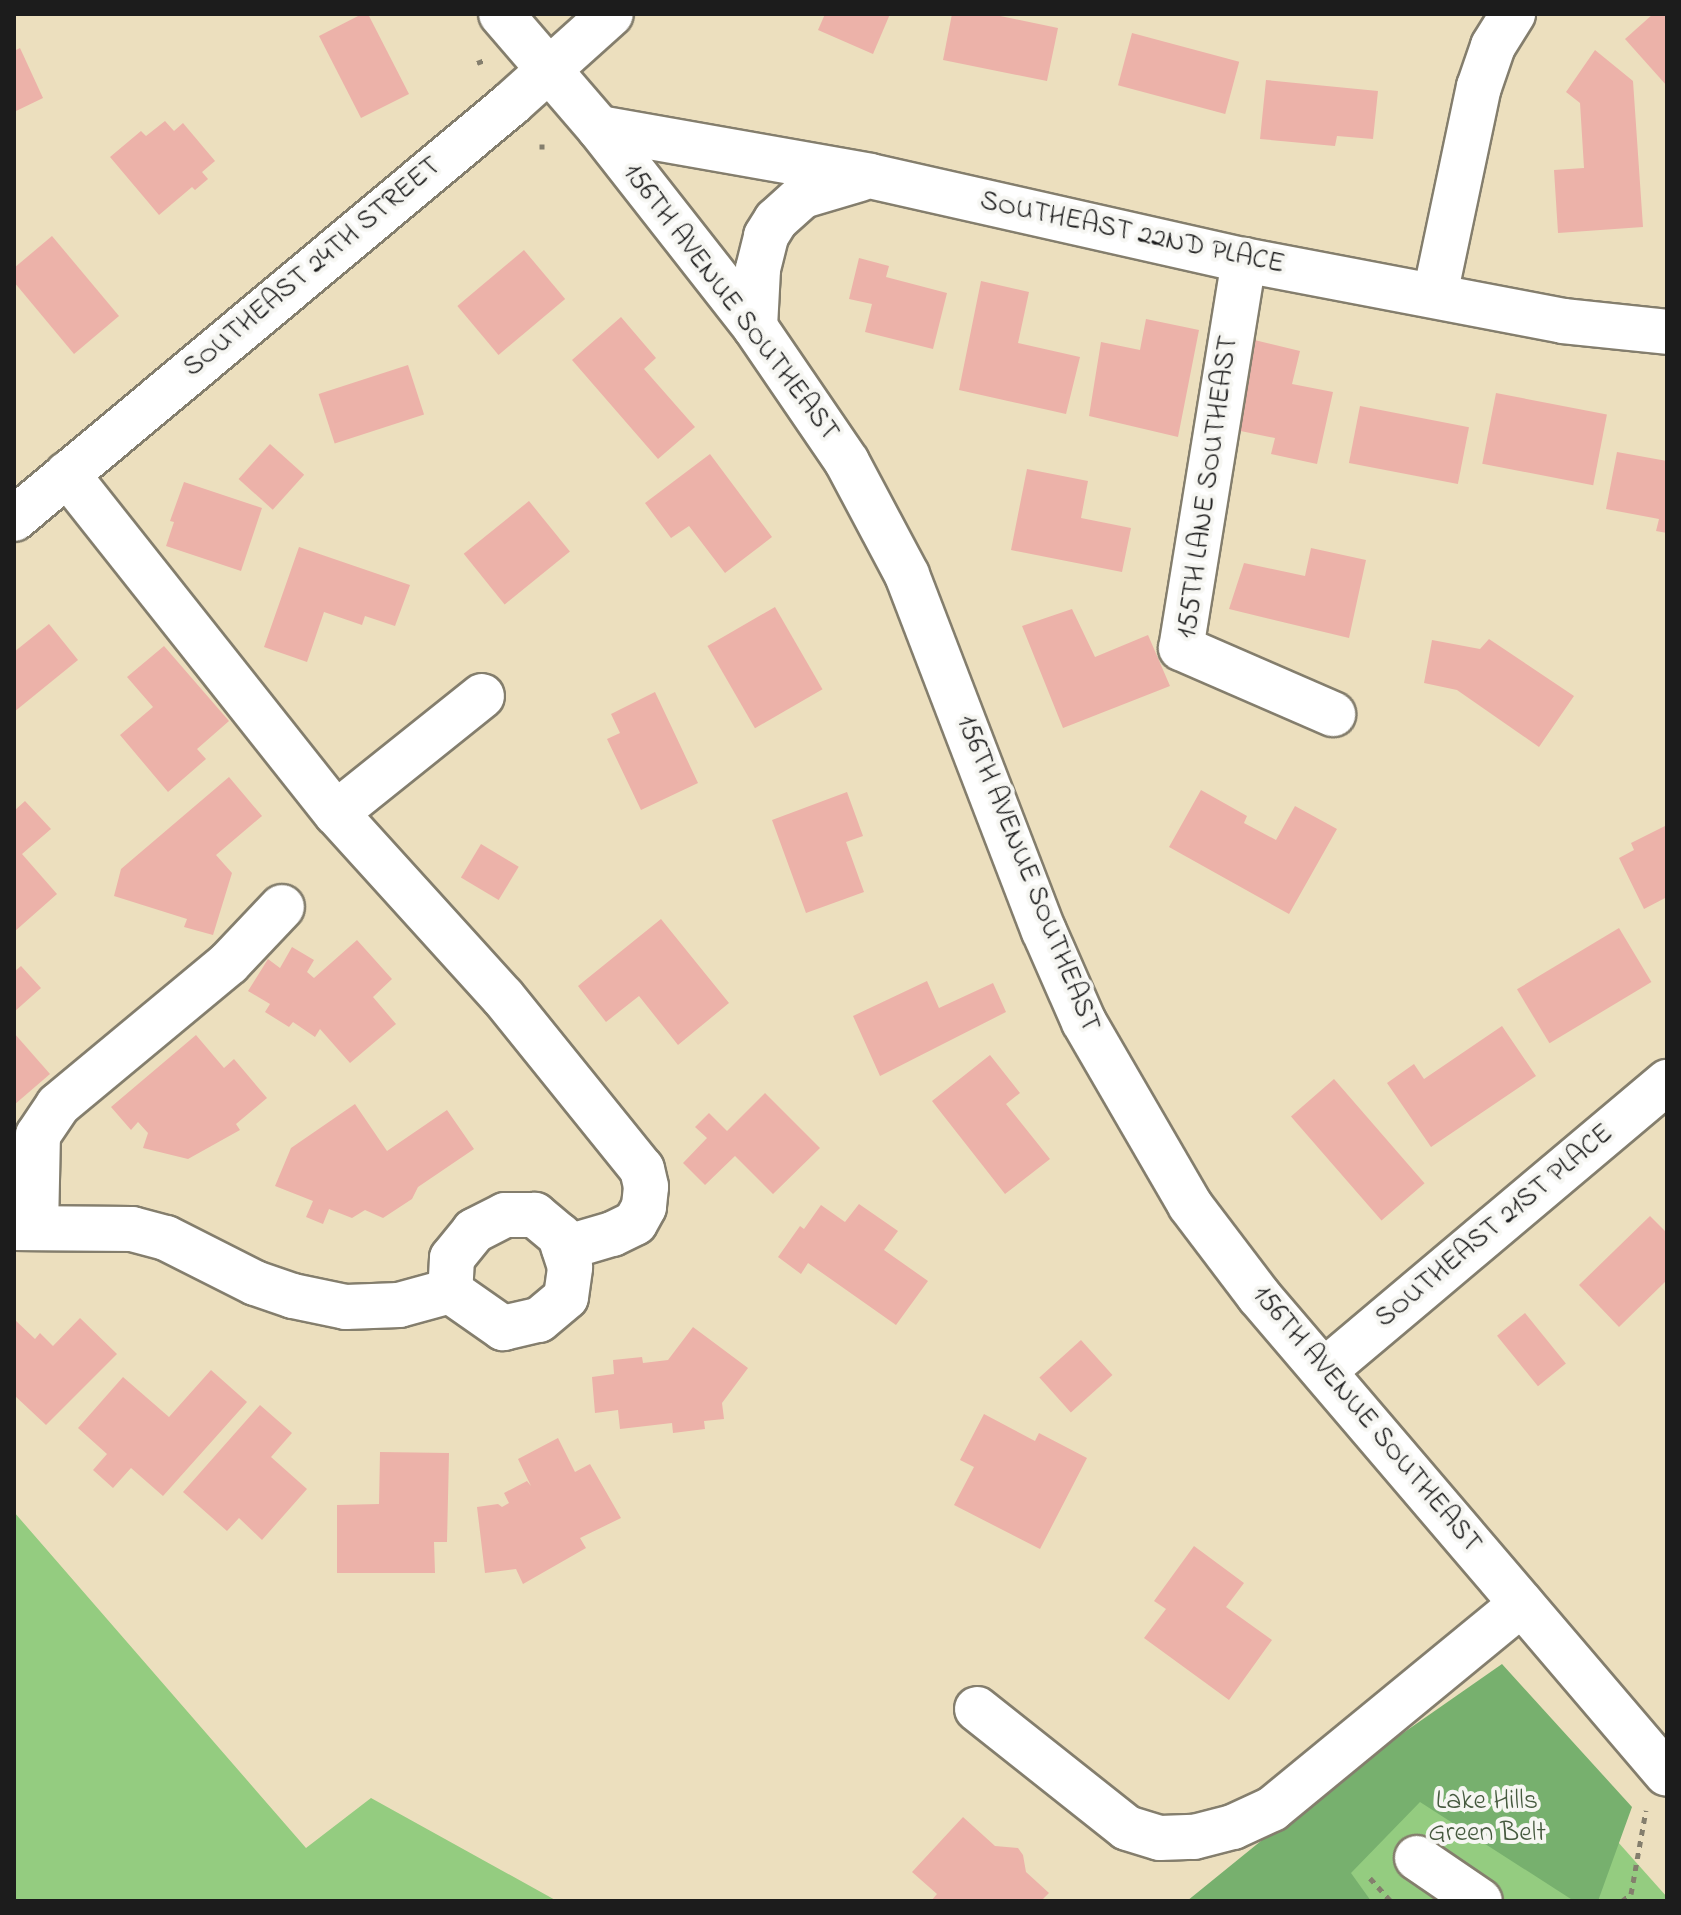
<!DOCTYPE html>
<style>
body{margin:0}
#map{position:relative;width:1681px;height:1915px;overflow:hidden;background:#ecdfbe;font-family:"Indie Flower",sans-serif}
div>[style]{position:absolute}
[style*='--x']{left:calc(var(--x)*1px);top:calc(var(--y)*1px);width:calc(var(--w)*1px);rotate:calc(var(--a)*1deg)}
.green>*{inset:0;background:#94cc80}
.forest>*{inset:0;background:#77b06e}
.building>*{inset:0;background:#ecb2a9;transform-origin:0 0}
.path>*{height:5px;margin-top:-2.5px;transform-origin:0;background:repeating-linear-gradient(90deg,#847e6d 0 6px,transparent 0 12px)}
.roads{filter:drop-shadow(2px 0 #847e6d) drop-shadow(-2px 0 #847e6d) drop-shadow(0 2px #847e6d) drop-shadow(0 -2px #847e6d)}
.minor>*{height:44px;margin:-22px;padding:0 22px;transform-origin:22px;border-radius:22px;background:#fff}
span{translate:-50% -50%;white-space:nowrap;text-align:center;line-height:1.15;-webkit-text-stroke:8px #f6f6f2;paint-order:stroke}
.street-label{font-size:28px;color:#1c1c1c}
.park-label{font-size:28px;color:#465a3f}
.frame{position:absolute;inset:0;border:16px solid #1c1c1c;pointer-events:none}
</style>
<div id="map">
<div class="green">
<i style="clip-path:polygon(14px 1512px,306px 1848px,371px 1798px,557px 1901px,14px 1901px)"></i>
<i style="clip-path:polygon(1494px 1703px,1667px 1897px,1667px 1901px,1264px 1901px)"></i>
</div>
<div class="forest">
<i style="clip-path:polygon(1502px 1664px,1632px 1807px,1598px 1901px,1574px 1901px,1420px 1802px,1351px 1873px,1371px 1901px,1187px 1901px,1340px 1777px)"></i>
</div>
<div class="building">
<i style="clip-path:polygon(362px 14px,368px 14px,409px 94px,361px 118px,319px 36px)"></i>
<i style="clip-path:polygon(825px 14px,890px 14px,873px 54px,818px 30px)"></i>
<i style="clip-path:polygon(952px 14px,991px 14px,1058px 28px,1047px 81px,943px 60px)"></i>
<i style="clip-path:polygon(1653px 14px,1667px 14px,1667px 86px,1625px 39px)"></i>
<i style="left:1132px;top:33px;width:111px;height:54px;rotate:15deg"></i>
<i style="clip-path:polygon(20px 48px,43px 98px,14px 112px,14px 51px)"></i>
<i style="clip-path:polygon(1595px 50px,1633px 81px,1643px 227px,1558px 233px,1554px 170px,1584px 168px,1580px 103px,1566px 92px)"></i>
<i style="clip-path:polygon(1266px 80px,1378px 91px,1373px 139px,1337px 136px,1335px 146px,1260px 139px)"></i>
<i style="clip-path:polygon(165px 121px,174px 131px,183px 123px,215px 161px,202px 172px,208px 179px,195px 190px,192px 187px,159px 215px,110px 157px,141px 131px,146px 136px)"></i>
<i style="clip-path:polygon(52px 236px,119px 316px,74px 354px,14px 282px,14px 268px)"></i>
<i style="left:524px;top:250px;width:64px;height:87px;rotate:50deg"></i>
<i style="clip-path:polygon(859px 258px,889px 266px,886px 277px,947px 293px,933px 349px,865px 332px,872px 304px,849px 299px)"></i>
<i style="clip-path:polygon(981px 281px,1029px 292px,1018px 343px,1080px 357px,1066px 414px,959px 390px)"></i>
<i style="clip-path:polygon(621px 317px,656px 358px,644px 369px,695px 427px,658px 459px,572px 360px)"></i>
<i style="clip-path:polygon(1146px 319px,1199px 330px,1178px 437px,1089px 416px,1101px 342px,1140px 350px)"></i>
<i style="clip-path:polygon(1246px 338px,1300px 351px,1292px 384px,1333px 392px,1317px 464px,1271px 454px,1275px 438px,1231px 429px)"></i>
<i style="left:408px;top:365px;width:52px;height:94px;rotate:72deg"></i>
<i style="left:1496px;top:393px;width:113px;height:72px;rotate:11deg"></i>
<i style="left:1360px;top:406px;width:111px;height:58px;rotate:11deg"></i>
<i style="left:270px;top:444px;width:46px;height:47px;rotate:42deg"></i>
<i style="clip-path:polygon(1617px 452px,1667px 461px,1667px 533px,1656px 531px,1659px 519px,1606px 509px)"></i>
<i style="clip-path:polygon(710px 454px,772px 537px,725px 573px,689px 526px,671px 538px,645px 503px)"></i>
<i style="clip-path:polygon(1027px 469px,1088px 481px,1081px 518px,1131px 528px,1122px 572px,1011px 550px)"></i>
<i style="clip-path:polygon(184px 482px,262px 508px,241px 571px,166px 546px,174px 522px,170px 521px)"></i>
<i style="left:529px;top:501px;width:65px;height:84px;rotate:51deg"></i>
<i style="clip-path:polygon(299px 547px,410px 585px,395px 626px,365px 616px,362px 625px,324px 612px,307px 662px,264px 647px)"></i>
<i style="clip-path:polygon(1311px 548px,1366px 560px,1349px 638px,1229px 609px,1244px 563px,1305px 576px)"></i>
<i style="left:775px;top:607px;width:95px;height:78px;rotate:60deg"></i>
<i style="clip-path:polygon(1072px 609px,1095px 657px,1148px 635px,1170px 686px,1063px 728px,1022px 626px)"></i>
<i style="clip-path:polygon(49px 624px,78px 660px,14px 712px,14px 652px)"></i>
<i style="clip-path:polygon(1489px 639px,1574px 696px,1539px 747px,1457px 690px,1424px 683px,1432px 640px,1480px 649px)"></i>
<i style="clip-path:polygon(164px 646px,229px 721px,197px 749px,206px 759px,168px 792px,120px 735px,153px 707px,127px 677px)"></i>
<i style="clip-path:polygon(655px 692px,698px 783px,641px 810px,607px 739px,620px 733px,611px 714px)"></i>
<i style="clip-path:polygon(229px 777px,262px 816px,216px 855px,232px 873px,213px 935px,184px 927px,187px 919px,114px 896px,121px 869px)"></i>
<i style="clip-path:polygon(1201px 790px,1247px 816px,1244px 823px,1276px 840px,1295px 806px,1337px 829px,1289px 914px,1169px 847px)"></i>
<i style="clip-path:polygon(847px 792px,863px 836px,846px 842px,864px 892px,806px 913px,772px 820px)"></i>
<i style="clip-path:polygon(25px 801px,51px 829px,22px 854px,57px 894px,14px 932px,14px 811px)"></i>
<i style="clip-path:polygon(1667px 825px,1667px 897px,1644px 909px,1619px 858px,1634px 850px,1631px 843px)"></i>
<i style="left:481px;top:844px;width:44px;height:39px;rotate:31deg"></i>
<i style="clip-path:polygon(661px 919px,729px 1003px,678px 1045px,639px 996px,606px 1022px,578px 986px)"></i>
<i style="left:1619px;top:928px;width:63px;height:119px;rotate:59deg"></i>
<i style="clip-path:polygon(357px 940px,392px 979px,373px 997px,396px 1024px,350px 1063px,320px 1029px,315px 1037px,293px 1022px,289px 1027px,265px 1012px,270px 1004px,248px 991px,268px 959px,280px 968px,292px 947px,314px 960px,307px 972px,314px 978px)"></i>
<i style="clip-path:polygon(21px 966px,41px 988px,14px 1012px,14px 972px)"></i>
<i style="clip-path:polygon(927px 981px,939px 1008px,993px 983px,1006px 1012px,880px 1076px,853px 1016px)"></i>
<i style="clip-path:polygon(1502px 1026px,1536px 1076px,1431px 1147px,1387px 1083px,1414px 1064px,1424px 1079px)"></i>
<i style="clip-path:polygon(14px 1033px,50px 1074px,14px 1105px)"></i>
<i style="clip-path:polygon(196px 1035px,224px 1068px,234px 1059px,267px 1098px,236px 1124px,240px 1130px,188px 1159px,143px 1148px,148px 1133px,138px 1122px,131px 1130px,111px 1107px)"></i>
<i style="clip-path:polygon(990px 1055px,1020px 1093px,1006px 1104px,1050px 1159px,1005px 1194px,932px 1101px)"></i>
<i style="left:1334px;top:1079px;width:138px;height:57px;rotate:49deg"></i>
<i style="clip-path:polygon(765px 1093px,820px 1148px,773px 1194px,735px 1156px,705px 1185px,683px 1163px,707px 1138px,695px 1127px,709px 1113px,727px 1131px)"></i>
<i style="clip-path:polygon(355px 1104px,387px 1151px,447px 1110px,474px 1149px,418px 1187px,412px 1199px,383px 1218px,365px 1210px,352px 1218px,329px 1209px,323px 1224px,306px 1217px,313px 1201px,275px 1186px,291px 1148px)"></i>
<i style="clip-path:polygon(859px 1204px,898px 1231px,884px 1250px,928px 1281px,896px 1325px,808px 1263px,801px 1274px,778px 1257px,800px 1226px,804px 1229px,821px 1205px,845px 1222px)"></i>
<i style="clip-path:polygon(1650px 1216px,1667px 1233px,1667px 1280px,1619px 1327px,1579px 1285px)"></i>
<i style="left:1525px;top:1313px;width:65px;height:36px;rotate:51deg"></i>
<i style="clip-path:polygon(80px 1318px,117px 1354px,46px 1425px,14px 1395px,14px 1319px,35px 1339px,40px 1333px,53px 1346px)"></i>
<i style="clip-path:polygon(693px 1327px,748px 1368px,722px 1403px,724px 1419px,704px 1421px,705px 1429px,673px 1433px,672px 1423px,620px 1429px,618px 1410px,595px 1413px,592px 1377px,614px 1374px,613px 1360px,642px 1357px,643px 1363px,668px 1360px)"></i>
<i style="left:1081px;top:1340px;width:47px;height:56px;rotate:48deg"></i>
<i style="clip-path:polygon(211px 1370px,247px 1402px,163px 1496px,131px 1468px,113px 1488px,93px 1470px,107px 1454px,78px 1428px,123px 1377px,169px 1417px)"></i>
<i style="clip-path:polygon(260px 1405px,292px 1433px,271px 1457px,307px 1489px,262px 1540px,239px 1518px,227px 1531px,183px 1492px)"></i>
<i style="clip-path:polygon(984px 1414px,1035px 1441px,1039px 1433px,1087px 1458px,1040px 1549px,954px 1505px,974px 1467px,960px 1460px)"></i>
<i style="clip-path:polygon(558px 1438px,575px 1472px,590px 1464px,621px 1518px,580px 1538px,586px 1548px,523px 1584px,516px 1569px,485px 1573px,477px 1507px,498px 1504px,502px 1507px,509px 1503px,504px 1493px,527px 1481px,531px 1486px,518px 1459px)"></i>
<i style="clip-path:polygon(380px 1452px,449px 1453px,447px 1542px,434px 1542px,435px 1573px,337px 1573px,337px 1505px,379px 1504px)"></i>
<i style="clip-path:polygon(1194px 1546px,1244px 1583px,1226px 1607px,1272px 1640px,1229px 1700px,1144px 1638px,1166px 1609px,1154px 1601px)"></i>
<i style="clip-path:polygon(963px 1817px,995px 1846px,1018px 1848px,1023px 1855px,1026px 1872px,1049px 1893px,1041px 1901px,931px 1901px,937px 1894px,912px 1872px)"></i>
</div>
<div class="path">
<i style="--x:477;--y:63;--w:9;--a:-21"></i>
<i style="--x:542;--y:144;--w:5;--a:90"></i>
<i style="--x:1370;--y:1878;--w:31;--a:48"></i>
<i style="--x:1622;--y:1901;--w:11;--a:-38"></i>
<i style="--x:1631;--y:1894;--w:85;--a:-79.9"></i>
</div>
<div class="roads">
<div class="minor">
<i style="--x:501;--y:14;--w:150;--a:49.3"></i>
<i style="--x:599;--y:128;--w:253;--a:51.9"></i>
<i style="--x:755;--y:327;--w:163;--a:55.7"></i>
<i style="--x:847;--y:462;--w:128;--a:62"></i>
<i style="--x:907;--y:575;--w:381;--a:69"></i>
<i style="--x:1044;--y:931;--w:99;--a:66.3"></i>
<i style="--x:1084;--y:1022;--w:211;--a:59.9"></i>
<i style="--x:1190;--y:1205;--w:114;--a:52.8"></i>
<i style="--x:1259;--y:1296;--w:628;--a:49.52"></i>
<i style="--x:599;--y:128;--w:275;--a:10"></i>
<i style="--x:870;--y:176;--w:383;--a:12.7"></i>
<i style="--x:1244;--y:260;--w:325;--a:10.8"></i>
<i style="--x:1563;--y:321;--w:105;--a:6"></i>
<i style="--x:1244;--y:260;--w:393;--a:99.2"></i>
<i style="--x:1181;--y:648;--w:166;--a:23.5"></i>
<i style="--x:1435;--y:295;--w:213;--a:-78.1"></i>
<i style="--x:1479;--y:87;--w:43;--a:-71.1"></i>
<i style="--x:1493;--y:46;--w:38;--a:-58"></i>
<i style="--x:755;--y:327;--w:58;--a:-87"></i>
<i style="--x:758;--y:269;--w:34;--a:-76"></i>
<i style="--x:766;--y:236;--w:19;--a:-58"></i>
<i style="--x:776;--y:220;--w:36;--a:-42"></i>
<i style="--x:803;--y:196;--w:59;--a:-16.6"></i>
<i style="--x:67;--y:474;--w:433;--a:51.6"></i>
<i style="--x:336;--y:813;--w:248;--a:47.8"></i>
<i style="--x:503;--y:997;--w:221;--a:51.1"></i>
<i style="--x:642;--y:1169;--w:18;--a:77"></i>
<i style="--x:646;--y:1187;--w:20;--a:96"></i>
<i style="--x:644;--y:1207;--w:18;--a:119"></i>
<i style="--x:635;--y:1223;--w:25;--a:154"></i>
<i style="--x:612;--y:1234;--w:50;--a:163.7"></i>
<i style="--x:14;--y:519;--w:649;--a:-39.87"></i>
<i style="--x:512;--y:103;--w:133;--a:-42"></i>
<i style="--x:336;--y:813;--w:187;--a:-38.7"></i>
<i style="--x:14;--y:1228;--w:118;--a:0.5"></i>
<i style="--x:132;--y:1229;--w:35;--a:15"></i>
<i style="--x:166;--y:1238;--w:100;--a:26.8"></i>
<i style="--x:255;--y:1283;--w:40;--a:18.9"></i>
<i style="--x:293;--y:1296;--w:54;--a:11.7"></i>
<i style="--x:346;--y:1307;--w:53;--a:-2.2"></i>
<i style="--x:399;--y:1305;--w:53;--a:-15.4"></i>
<i style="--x:450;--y:1291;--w:65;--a:34.9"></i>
<i style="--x:503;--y:1328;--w:37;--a:-13"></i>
<i style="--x:539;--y:1320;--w:35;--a:-40"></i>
<i style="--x:566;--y:1297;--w:30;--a:-82"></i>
<i style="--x:570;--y:1267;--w:33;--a:-108"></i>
<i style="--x:560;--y:1236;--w:33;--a:-140"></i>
<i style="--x:535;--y:1215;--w:30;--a:180"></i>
<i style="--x:505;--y:1215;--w:35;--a:153"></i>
<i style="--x:474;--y:1231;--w:35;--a:129"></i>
<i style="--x:452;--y:1258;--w:33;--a:93"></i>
<i style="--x:36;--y:1228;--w:93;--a:-88.8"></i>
<i style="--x:38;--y:1135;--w:36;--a:-56"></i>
<i style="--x:58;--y:1105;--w:222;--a:-39.7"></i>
<i style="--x:229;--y:963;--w:77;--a:-46.6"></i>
<i style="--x:1324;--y:1371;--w:449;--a:-40.1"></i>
<i style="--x:977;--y:1709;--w:191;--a:38.4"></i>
<i style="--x:1127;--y:1828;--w:34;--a:17"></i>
<i style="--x:1160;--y:1838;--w:34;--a:-2"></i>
<i style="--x:1194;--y:1837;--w:40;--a:-14.4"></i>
<i style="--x:1233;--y:1827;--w:43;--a:-24.8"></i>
<i style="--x:1272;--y:1809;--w:323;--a:-39.4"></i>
<i style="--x:1417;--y:1858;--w:76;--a:34.3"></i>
</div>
</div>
<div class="street-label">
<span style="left:1132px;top:234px;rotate:12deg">SOUTHEAST 22ND PLACE</span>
<span style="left:313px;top:268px;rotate:-40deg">SOUTHEAST 24TH STREET</span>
<span style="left:730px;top:303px;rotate:53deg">156TH AVENUE SOUTHEAST</span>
<span style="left:1209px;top:487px;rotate:-82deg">155TH LANE SOUTHEAST</span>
<span style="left:1027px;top:874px;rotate:68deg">156TH AVENUE SOUTHEAST</span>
<span style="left:1495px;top:1227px;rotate:-40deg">SOUTHEAST 21ST PLACE</span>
<span style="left:1366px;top:1420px;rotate:50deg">156TH AVENUE SOUTHEAST</span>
</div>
<div class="park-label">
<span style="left:1487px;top:1818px">Lake Hills<br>Green Belt</span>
</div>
<div class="frame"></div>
</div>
